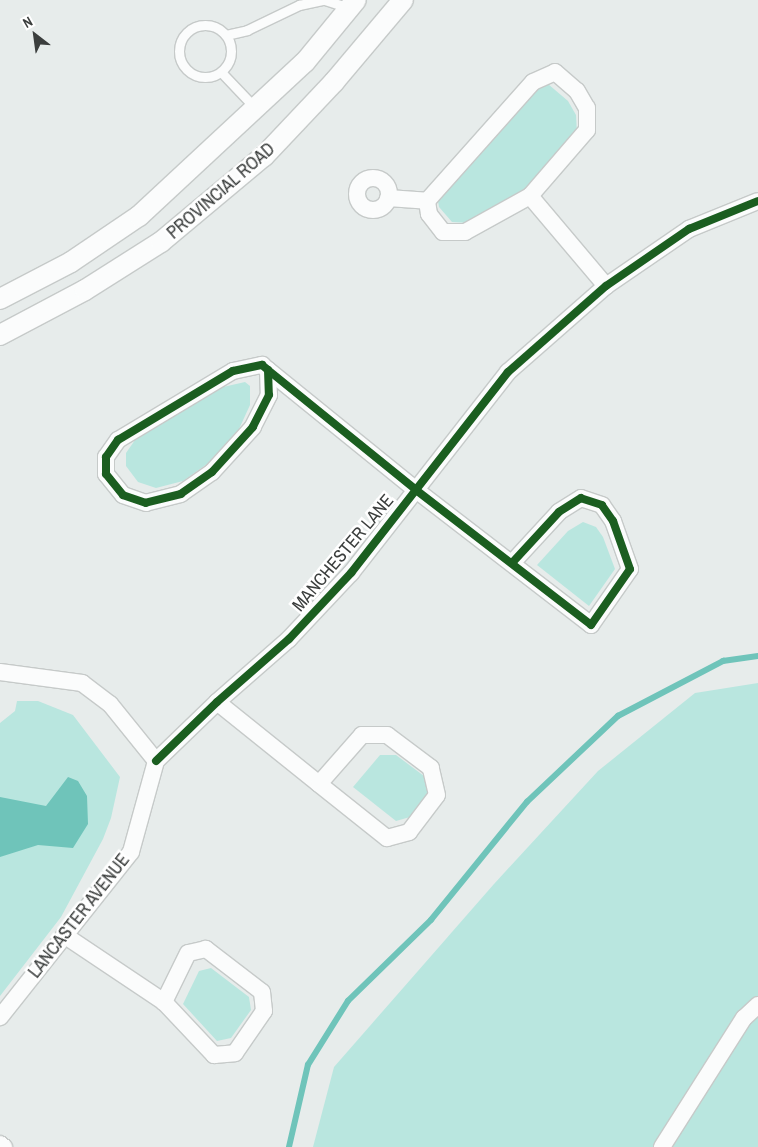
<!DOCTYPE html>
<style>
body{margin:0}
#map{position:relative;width:758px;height:1147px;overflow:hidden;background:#e7eceb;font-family:"Archivo Narrow",sans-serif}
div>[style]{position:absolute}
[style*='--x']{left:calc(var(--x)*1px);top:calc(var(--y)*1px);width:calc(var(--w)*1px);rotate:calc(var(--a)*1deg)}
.green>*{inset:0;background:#b9e6df}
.water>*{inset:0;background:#6fc4ba}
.stream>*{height:5.5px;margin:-2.75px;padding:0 2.75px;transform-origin:2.75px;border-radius:2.75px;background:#6fc4ba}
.roads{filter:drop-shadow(1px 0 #c6cac9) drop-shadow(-1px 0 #c6cac9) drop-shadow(0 1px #c6cac9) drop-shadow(0 -1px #c6cac9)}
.service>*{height:9px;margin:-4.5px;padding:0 4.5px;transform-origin:4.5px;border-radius:4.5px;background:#fbfcfc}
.service>.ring{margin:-4.5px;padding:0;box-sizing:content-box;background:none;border:9px solid #fbfcfc;border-radius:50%}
.minor>*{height:16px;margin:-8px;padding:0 8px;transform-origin:8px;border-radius:8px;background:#fbfcfc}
.minor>.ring{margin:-8px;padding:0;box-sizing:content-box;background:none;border:16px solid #fbfcfc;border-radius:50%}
.tertiary>*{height:20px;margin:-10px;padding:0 10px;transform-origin:10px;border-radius:10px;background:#fbfcfc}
.cycleway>*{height:8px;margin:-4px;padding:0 4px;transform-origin:4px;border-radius:4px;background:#1b5e20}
span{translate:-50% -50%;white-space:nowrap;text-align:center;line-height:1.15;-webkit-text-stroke:5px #fff;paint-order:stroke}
.street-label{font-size:18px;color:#3b3e3d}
.north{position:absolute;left:10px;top:10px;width:50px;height:50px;-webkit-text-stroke:4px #fff;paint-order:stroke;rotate:330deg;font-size:14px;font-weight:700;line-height:20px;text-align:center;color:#3b3e3d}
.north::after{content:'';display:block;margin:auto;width:18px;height:22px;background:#3b3e3d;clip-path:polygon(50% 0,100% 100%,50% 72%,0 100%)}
</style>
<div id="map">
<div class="green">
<i style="clip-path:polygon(548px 84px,568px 101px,576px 115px,577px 134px,527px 191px,470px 223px,452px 222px,439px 207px,437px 195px,530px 92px)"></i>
<i style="clip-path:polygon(245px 382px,250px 386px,250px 405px,239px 429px,207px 464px,183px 481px,156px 488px,138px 482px,126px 466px,126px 453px,135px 440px,223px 387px)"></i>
<i style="clip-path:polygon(583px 522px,596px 527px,603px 537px,615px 569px,589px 606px,537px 565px,568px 531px)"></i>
<i style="clip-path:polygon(758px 683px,758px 1147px,313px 1147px,334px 1067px,494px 884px,598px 771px,695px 693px)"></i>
<i style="clip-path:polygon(17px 701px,38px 701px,73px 715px,120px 777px,111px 818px,103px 839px,61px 917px,0 996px,0 723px,15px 711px)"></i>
<i style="clip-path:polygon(380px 755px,396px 755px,424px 776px,428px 793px,410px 817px,396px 821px,353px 787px)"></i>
<i style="clip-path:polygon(211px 968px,249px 997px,251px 1010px,231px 1038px,217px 1041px,183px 1004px,199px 971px)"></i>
</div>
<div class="water">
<i style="clip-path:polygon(68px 777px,78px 781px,87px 796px,88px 824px,73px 848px,38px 845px,0 857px,0 797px,46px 806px)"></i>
</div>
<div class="stream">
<i style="--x:289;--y:1147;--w:84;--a:-77"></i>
<i style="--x:308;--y:1065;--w:75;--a:-58"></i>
<i style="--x:348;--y:1001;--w:116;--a:-44.3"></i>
<i style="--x:431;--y:920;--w:152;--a:-50.9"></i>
<i style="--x:527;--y:802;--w:125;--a:-43.4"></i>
<i style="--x:618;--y:716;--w:119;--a:-27.6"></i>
<i style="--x:723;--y:661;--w:35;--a:-8"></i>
</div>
<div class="roads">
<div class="service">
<i style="--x:325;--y:0;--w:26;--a:18"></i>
<i class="ring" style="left:179px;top:25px;width:43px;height:43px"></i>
<i style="--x:226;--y:35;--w:22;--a:-13"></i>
<i style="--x:247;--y:30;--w:58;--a:-25.7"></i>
<i style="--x:299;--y:5;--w:25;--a:-12"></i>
<i style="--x:221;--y:72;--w:52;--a:46.5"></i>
</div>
<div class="minor">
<i style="--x:555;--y:72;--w:29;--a:41"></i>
<i style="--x:577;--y:91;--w:20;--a:60"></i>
<i style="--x:587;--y:108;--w:22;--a:90"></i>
<i style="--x:587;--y:130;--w:87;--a:130.8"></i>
<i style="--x:530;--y:196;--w:74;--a:151"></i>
<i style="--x:465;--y:232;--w:22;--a:180"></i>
<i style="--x:443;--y:232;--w:23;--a:-128"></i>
<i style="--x:429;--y:214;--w:13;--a:-99"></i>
<i style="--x:427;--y:201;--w:159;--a:-48.3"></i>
<i style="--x:533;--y:82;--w:24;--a:-24"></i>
<i class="ring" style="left:357px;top:178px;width:16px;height:16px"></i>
<i style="--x:530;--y:196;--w:118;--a:49.8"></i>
<i style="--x:388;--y:198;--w:39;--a:4"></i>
<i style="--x:268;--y:370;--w:25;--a:88"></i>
<i style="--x:269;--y:395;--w:36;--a:117"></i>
<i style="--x:253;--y:427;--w:61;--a:132.3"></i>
<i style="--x:212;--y:472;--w:38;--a:145"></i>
<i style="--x:181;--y:494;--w:36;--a:166"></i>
<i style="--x:146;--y:503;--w:24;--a:-161"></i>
<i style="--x:123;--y:495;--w:27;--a:-129"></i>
<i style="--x:106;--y:474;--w:17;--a:-90"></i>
<i style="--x:106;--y:457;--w:21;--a:-55"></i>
<i style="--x:118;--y:440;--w:134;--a:-31"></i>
<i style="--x:233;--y:371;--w:30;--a:-12"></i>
<i style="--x:262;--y:365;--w:8;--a:40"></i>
<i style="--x:268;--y:370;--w:191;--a:39"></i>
<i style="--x:416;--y:490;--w:221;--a:37.6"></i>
<i style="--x:591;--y:625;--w:68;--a:-55.1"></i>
<i style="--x:630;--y:569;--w:51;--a:-109.5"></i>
<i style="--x:613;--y:521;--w:19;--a:-125"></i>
<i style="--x:602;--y:505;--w:22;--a:-162"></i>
<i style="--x:581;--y:498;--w:26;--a:148"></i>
<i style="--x:559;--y:512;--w:69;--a:132.7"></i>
<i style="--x:0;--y:672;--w:83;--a:7.6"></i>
<i style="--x:82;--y:683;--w:35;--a:37"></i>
<i style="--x:110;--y:704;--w:73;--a:51.1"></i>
<i style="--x:156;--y:761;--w:94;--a:105.4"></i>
<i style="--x:131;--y:852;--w:211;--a:128.4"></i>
<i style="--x:217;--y:702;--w:131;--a:38.8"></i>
<i style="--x:319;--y:784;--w:87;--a:38.5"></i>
<i style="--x:387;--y:838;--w:23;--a:-15"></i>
<i style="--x:409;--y:832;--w:46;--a:-52.9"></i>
<i style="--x:437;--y:795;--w:28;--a:-103"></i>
<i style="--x:431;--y:768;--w:55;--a:-143.1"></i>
<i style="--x:387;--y:735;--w:25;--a:180"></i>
<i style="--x:362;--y:735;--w:65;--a:131.3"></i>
<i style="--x:156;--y:761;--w:85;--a:-44"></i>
<i style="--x:217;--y:702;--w:96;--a:-41.2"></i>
<i style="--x:289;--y:639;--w:91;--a:-46.8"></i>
<i style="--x:351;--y:573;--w:255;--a:-52"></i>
<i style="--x:508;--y:372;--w:130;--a:-41.3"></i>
<i style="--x:606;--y:286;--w:101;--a:-34.5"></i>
<i style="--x:689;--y:229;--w:74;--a:-22.1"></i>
<i style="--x:64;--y:935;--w:120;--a:33.8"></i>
<i style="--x:164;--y:1002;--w:73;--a:46.7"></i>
<i style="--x:214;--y:1055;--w:21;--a:-5"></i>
<i style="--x:235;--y:1053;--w:51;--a:-55.4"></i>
<i style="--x:264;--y:1011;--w:19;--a:-96"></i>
<i style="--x:262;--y:992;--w:71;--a:-142.5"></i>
<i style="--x:206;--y:949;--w:18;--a:167"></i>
<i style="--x:188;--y:953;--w:55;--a:116.1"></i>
<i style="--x:0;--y:1144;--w:5;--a:37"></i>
<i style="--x:662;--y:1147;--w:153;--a:-57.6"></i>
<i style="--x:744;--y:1018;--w:19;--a:-43"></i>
</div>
<div class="tertiary">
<i style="--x:0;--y:299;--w:80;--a:-27.5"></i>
<i style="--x:71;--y:262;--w:82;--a:-34.1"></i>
<i style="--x:139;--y:216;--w:226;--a:-42.9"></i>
<i style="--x:305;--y:62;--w:80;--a:-50.6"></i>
<i style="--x:0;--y:335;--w:96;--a:-27.9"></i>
<i style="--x:85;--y:290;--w:90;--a:-32.3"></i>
<i style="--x:161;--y:242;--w:134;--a:-39.9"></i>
<i style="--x:264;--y:156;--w:102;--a:-46.6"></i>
<i style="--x:334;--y:82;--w:107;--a:-49.9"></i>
</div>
</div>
<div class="cycleway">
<i style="--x:268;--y:370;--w:25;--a:88"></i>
<i style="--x:269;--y:395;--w:36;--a:117"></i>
<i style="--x:253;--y:427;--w:61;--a:132.3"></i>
<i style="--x:212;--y:472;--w:38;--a:145"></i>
<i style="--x:181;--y:494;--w:36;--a:166"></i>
<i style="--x:146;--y:503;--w:24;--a:-161"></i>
<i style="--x:123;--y:495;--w:27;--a:-129"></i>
<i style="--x:106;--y:474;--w:17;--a:-90"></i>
<i style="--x:106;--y:457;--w:21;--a:-55"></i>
<i style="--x:118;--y:440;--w:134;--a:-31"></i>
<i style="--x:233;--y:371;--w:30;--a:-12"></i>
<i style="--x:262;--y:365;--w:8;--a:40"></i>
<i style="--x:268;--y:370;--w:191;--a:39"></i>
<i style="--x:416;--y:490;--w:221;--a:37.6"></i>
<i style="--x:591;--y:625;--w:68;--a:-55.1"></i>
<i style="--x:630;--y:569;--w:51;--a:-109.5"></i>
<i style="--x:613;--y:521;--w:19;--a:-125"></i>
<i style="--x:602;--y:505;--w:22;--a:-162"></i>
<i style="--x:581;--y:498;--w:26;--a:148"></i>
<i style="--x:559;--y:512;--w:69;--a:132.7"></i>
<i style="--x:156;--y:761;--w:85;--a:-44"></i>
<i style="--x:217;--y:702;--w:96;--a:-41.2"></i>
<i style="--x:289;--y:639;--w:91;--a:-46.8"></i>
<i style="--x:351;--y:573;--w:255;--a:-52"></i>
<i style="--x:508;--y:372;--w:130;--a:-41.3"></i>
<i style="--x:606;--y:286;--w:101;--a:-34.5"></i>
<i style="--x:689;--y:229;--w:74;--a:-22.1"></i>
</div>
<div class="street-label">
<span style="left:221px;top:191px;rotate:-41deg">PROVINCIAL ROAD</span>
<span style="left:343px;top:553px;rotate:-50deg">MANCHESTER LANE</span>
<span style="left:79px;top:916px;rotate:-52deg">LANCASTER AVENUE</span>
</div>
<div class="north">N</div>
</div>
